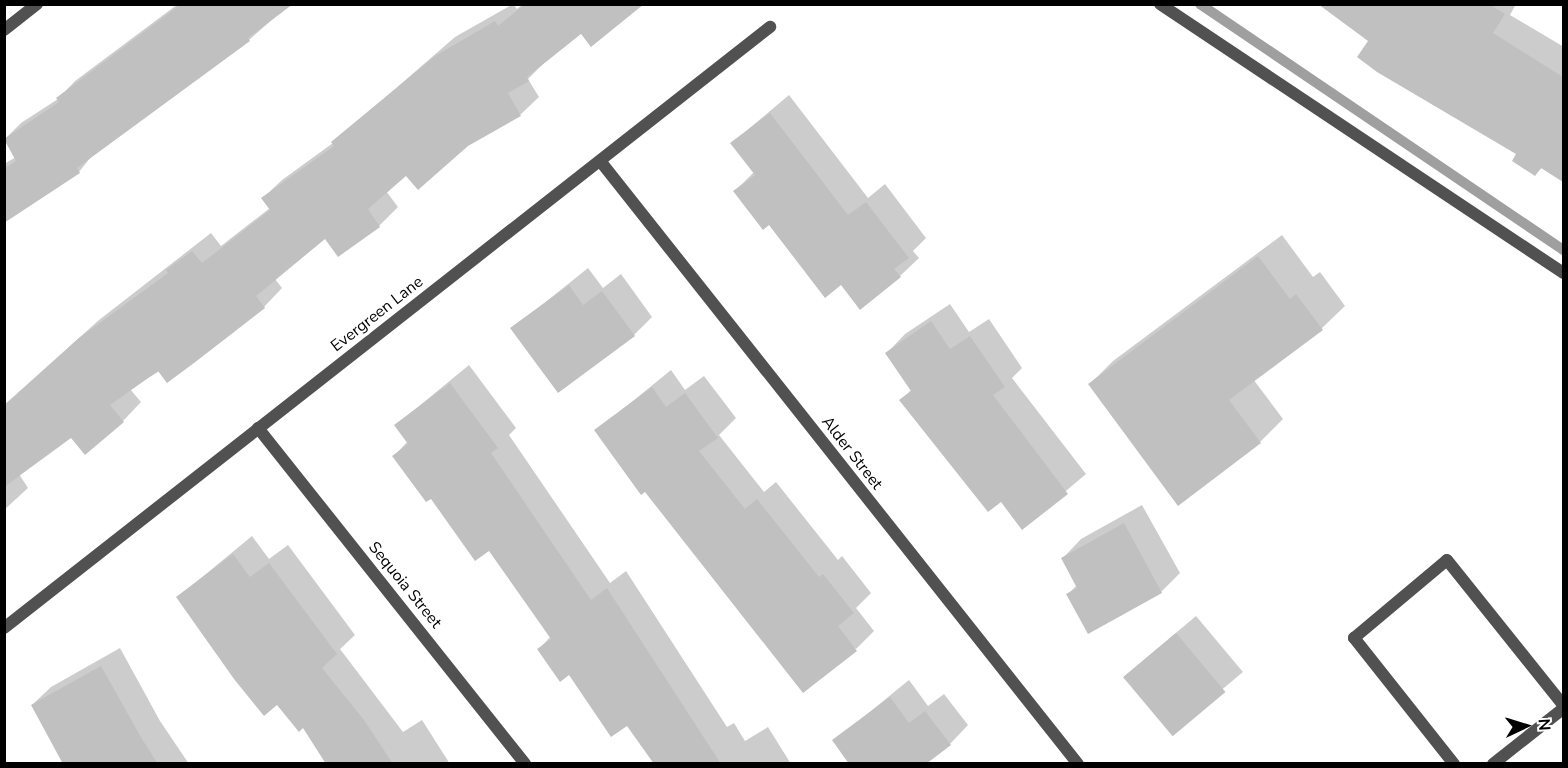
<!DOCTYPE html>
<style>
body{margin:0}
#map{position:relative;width:1568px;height:768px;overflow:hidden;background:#fff;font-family:"Nunito Sans",sans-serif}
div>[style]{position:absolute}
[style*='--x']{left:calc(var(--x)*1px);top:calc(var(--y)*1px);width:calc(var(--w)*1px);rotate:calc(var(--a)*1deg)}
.shadow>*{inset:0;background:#0003;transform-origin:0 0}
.stream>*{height:10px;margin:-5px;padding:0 5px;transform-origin:5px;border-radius:5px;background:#9f9f9f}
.building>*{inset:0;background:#c0c0c0;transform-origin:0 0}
.lane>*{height:12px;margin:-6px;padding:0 6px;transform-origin:6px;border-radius:6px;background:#515151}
.street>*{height:12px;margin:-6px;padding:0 6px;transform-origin:6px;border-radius:6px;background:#515151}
span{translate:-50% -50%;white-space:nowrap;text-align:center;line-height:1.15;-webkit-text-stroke:6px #fff;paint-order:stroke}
.street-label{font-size:16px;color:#000}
.frame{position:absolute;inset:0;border:6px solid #000;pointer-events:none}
.north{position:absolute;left:1496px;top:696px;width:60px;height:60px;-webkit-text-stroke:4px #fff;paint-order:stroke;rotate:86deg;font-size:16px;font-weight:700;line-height:24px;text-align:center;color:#000}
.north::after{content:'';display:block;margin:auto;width:21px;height:27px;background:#000;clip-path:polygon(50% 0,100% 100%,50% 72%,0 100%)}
</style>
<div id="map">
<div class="shadow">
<i style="clip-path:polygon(178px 4px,290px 4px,249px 40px,94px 153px,79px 172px,4px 222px,4px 164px,16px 157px,4px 140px,21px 123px,58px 99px,75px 81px)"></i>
<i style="clip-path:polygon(513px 4px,517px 9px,523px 4px,646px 4px,581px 32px,546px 61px,528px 79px,539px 97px,520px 115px,406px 174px,386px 191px,398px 207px,379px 226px,338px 254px,325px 237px,275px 279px,282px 288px,264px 307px,130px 389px,141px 402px,123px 421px,71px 436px,19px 474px,28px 488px,4px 510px,4px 405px,99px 320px,211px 233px,221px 246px,270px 208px,263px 198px,282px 180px,333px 143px,455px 37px)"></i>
<i style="clip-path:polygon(1321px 4px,1516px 4px,1510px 15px,1564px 47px,1564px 180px,1543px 167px,1535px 174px,1518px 154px)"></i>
<i style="clip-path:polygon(789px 95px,868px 198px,885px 184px,926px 238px,913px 251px,919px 258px,900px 276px,842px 283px,735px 191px,754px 172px,732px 143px)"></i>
<i style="clip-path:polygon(1282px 235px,1313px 277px,1320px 272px,1345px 306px,1322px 328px,1253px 379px,1283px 419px,1260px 442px,1090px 384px,1113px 361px)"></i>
<i style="clip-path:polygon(588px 268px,603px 288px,621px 274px,652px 317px,634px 335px,512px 329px)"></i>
<i style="clip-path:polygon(950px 304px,969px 332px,989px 319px,1022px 368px,1012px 378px,1086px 474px,1022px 528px,1001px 500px,901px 400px,912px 389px,887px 353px,905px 334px)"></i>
<i style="clip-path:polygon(469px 365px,516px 428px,509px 435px,610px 583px,626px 571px,727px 727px,734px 723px,745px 741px,768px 727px,791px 764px,663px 764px,627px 724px,539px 649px,551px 636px,490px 549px,431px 496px,394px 456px,408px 441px,396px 425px)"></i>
<i style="clip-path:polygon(671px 370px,685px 390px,704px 376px,736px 418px,719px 435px,764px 492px,776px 482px,838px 560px,842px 556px,871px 593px,856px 608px,874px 631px,856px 649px,645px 489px,596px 431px)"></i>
<i style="clip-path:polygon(1142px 505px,1180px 573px,1161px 592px,1089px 632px,1068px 594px,1077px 585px,1063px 558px,1081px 539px)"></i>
<i style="clip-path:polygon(252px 536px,269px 559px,288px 545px,355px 635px,340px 649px,403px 732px,422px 720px,450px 764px,328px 764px,304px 726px,277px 703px,178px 597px)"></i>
<i style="left:1196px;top:616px;width:73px;height:94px;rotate:50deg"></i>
<i style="clip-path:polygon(120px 648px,160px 721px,189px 764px,65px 764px,32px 705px,51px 687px)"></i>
<i style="clip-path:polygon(909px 680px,928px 706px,944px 694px,968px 725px,950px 744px,834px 741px)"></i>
</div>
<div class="stream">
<i style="--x:1200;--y:4;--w:439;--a:34.1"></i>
</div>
<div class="building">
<i style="clip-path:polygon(181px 4px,293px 4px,248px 38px,250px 41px,77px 168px,80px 173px,4px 223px,4px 169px,16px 161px,4px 139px,59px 102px,56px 98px)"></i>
<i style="clip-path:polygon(525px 4px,644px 4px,591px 47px,581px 34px,527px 77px,529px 81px,508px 93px,521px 116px,468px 146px,418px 190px,406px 176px,368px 209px,380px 227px,338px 257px,325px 239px,256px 296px,265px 308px,194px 363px,167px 383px,158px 371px,110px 405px,124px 422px,85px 455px,71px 438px,4px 487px,4px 406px,79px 338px,168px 273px,166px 270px,192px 251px,202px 263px,270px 210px,261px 198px,334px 146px,331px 142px,435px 56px,495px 21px,498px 26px)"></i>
<i style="clip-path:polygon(1318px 4px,1489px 4px,1505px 14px,1493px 33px,1563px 77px,1563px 182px,1541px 168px,1535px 176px,1512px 161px,1516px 154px,1377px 72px,1357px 57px,1368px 41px)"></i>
<i style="clip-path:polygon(770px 113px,848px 215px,866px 202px,909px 258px,894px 269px,901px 277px,860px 310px,841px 285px,825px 298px,769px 225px,763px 230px,733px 191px,755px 175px,730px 143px)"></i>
<i style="clip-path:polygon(1258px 256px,1290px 299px,1296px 294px,1323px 330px,1229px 400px,1261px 443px,1178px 506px,1088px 384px)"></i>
<i style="clip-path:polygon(569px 285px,583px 305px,602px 291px,635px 336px,558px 393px,510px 328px)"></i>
<i style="clip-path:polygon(931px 321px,950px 349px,970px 336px,1005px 387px,993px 395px,1068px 494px,1022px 530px,1001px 502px,988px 512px,899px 400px,911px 391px,885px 353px)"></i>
<i style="clip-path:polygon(450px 383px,498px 448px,491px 453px,591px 600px,607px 588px,721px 764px,654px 764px,627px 726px,611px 737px,569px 675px,560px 682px,537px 649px,551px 639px,489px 551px,475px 561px,431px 499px,426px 502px,392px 456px,408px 444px,394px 425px)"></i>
<i style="clip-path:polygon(652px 387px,666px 407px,685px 393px,718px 438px,699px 451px,745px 509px,757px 499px,819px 577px,823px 574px,854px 613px,838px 626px,857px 651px,803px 693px,645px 492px,641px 495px,594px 430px)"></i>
<i style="clip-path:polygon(1124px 523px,1162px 593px,1088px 634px,1066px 594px,1077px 588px,1061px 558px)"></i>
<i style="clip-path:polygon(233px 554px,250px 577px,269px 563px,337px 654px,322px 668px,364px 720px,393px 764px,326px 764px,303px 728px,299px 732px,277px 705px,264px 716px,234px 679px,176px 597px)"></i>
<i style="left:1176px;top:633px;width:77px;height:69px;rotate:50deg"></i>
<i style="clip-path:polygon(101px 666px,142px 739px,158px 764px,63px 764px,31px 705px)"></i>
<i style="clip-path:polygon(890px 697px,909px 723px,925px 711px,951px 745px,926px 764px,849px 764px,832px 740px)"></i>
</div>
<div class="lane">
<i style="--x:1160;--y:4;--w:485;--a:33.7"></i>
<i style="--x:1454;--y:764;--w:161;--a:-128.4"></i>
<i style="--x:1354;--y:638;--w:121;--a:-40"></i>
<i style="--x:1447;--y:560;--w:187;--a:51.3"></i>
<i style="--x:1493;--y:764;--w:90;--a:-38.3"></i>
</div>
<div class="street">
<i style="--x:4;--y:30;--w:42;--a:-38.2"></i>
<i style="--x:601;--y:162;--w:768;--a:51.61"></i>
<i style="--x:258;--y:428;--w:429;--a:51.5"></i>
<i style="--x:4;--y:628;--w:974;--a:-38.12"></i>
</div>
<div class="street-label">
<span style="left:377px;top:314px;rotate:-38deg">Evergreen Lane</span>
<span style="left:852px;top:453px;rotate:52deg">Alder Street</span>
<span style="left:405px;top:585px;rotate:51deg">Sequoia Street</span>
</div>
<div class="frame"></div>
<div class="north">N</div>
</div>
